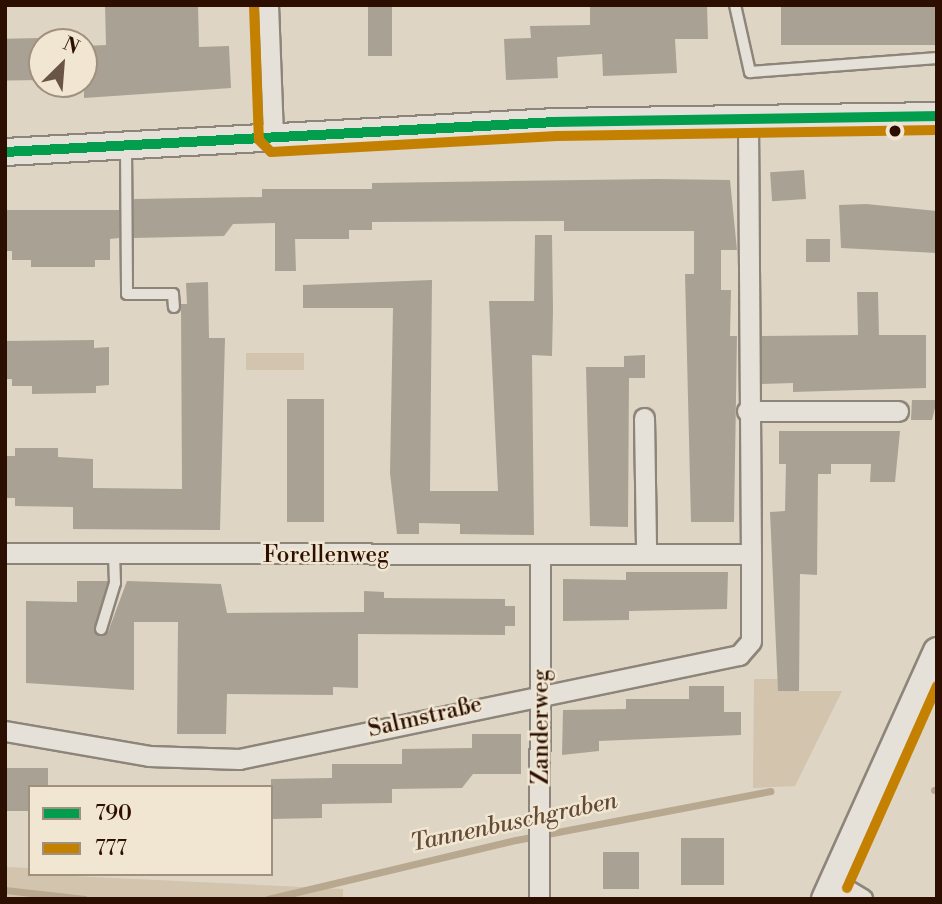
<!DOCTYPE html>
<meta charset="utf-8">
<style>
body{margin:0}
#map{position:relative;width:942px;height:904px;overflow:hidden;background:#ded5c4;font-family:"Libre Bodoni",serif}
div>[style]{position:absolute}
[style*='--x']{left:calc(var(--x)*1px);top:calc(var(--y)*1px);width:calc(var(--w)*1px);rotate:calc(var(--a)*1deg)}
.green>*{inset:0;background:#d2c4ad;transform-origin:0 0}
.stream>*{height:7px;margin:-3.5px;padding:0 3.5px;transform-origin:3.5px;border-radius:3.5px;background:#b8a890}
.building>*{inset:0;background:#aaa195;transform-origin:0 0}
.roads{filter:drop-shadow(2px 0 #8e857a) drop-shadow(-2px 0 #8e857a) drop-shadow(0 2px #8e857a) drop-shadow(0 -2px #8e857a)}
.lane>*{height:10px;margin:-5px;padding:0 5px;transform-origin:5px;border-radius:5px;background:#e5e1d8}
.street>*{height:19px;margin:-9.5px;padding:0 9.5px;transform-origin:9.5px;border-radius:9.5px;background:#e5e1d8}
.secondary>*{height:26px;margin:-13px;padding:0 13px;transform-origin:13px;border-radius:13px;background:#e5e1d8}
.bus-1>*{height:10px;margin:-5px;padding:0 5px;transform-origin:5px;border-radius:5px;background:#029e4d}
.bus-2>*{height:10px;margin:-5px;padding:0 5px;transform-origin:5px;border-radius:5px;background:#c48000}
.dots>*{width:19px;height:19px;translate:-50% -50%;box-sizing:border-box;border:4px solid #f0e6d2;border-radius:50%}
span{translate:-50% -50%;white-space:nowrap;text-align:center;line-height:1.15;-webkit-text-stroke:5px #f0e6d2;paint-order:stroke}
.street-label{font-size:23px;color:#2c0f00}
.water-label{font-size:24px;color:#644b37;font-style:italic}
.frame{position:absolute;inset:0;border:7px solid #2c0f00;pointer-events:none}
.legend{position:absolute;left:28px;top:785px;width:245px;height:91px;box-sizing:border-box;background:#f0e6d2;border:2px solid #a2907e;margin:0;padding:9px 12px;list-style:none;font-size:21px;color:#2c0f00}
.legend li{display:flex;align-items:center;gap:14px;height:35px}
.legend b{width:35px;border:2px solid #a2907e}
.north{position:absolute;left:28px;top:28px;width:70px;height:70px;box-sizing:border-box;background:#f0e6d2;border:2px solid #a2907e;border-radius:50%;rotate:25deg;font-size:19px;font-weight:700;line-height:28px;text-align:center;color:#2c0f00}
.north::after{content:'';display:block;margin:auto;width:24px;height:32px;background:#6a5445;clip-path:polygon(50% 0,100% 100%,50% 72%,0 100%)}
</style>
<div id="map">
<div class="green">
<i style="left:304px;top:353px;width:17px;height:58px;rotate:90deg"></i>
<i style="clip-path:polygon(754px 679px,778px 679px,778px 691px,842px 691px,795px 786px,753px 788px)"></i>
<i style="clip-path:polygon(5px 867px,30px 868px,30px 874px,343px 889px,343px 899px,5px 899px)"></i>
</div>
<div class="stream">
<i style="--x:934;--y:790;--w:3;--a:0"></i>
<i style="--x:5;--y:890;--w:80;--a:6.5"></i>
<i style="--x:268;--y:899;--w:255;--a:-13.4"></i>
<i style="--x:516;--y:840;--w:259;--a:-10.9"></i>
</div>
<div class="building">
<i style="clip-path:polygon(105px 5px,198px 5px,199px 47px,229px 46px,231px 88px,84px 98px,84px 46px,106px 45px)"></i>
<i style="left:368px;top:5px;width:24px;height:51px"></i>
<i style="clip-path:polygon(590px 5px,707px 5px,708px 39px,675px 39px,677px 73px,603px 76px,602px 54px,557px 57px,558px 78px,506px 80px,504px 39px,531px 38px,530px 26px,590px 25px)"></i>
<i style="left:781px;top:5px;width:155px;height:40px"></i>
<i style="left:41px;top:38px;width:42px;height:36px;rotate:89deg"></i>
<i style="left:804px;top:170px;width:29px;height:34px;rotate:86deg"></i>
<i style="clip-path:polygon(657px 179px,730px 180px,737px 250px,721px 250px,721px 290px,731px 290px,730px 336px,737px 336px,734px 522px,691px 522px,685px 274px,694px 274px,694px 231px,564px 231px,564px 221px,372px 222px,372px 230px,349px 230px,349px 239px,295px 239px,296px 271px,275px 271px,275px 223px,233px 224px,224px 236px,134px 238px,134px 199px,262px 197px,262px 189px,372px 189px,372px 183px)"></i>
<i style="clip-path:polygon(866px 204px,937px 211px,937px 253px,841px 248px,839px 205px)"></i>
<i style="clip-path:polygon(5px 210px,119px 210px,119px 238px,110px 239px,110px 260px,95px 260px,95px 267px,31px 267px,31px 260px,12px 260px,12px 251px,5px 251px)"></i>
<i style="clip-path:polygon(535px 235px,552px 235px,553px 310px,552px 356px,532px 355px,534px 535px,460px 534px,460px 524px,419px 523px,419px 534px,397px 534px,390px 473px,393px 308px,303px 308px,303px 285px,432px 280px,430px 491px,498px 491px,489px 301px,534px 301px)"></i>
<i style="left:806px;top:239px;width:24px;height:23px"></i>
<i style="clip-path:polygon(208px 282px,209px 338px,225px 338px,220px 530px,73px 529px,73px 507px,15px 506px,15px 498px,5px 498px,5px 456px,15px 456px,15px 448px,58px 448px,58px 457px,93px 459px,93px 488px,182px 489px,181px 304px,187px 304px,186px 283px)"></i>
<i style="clip-path:polygon(857px 292px,878px 292px,879px 335px,926px 335px,926px 388px,793px 392px,793px 383px,762px 384px,762px 336px,858px 335px)"></i>
<i style="clip-path:polygon(94px 340px,94px 348px,109px 347px,109px 385px,96px 386px,96px 393px,32px 394px,32px 386px,12px 386px,12px 379px,5px 379px,5px 341px)"></i>
<i style="clip-path:polygon(645px 355px,645px 378px,629px 378px,628px 527px,590px 526px,586px 367px,624px 367px,624px 356px)"></i>
<i style="left:287px;top:399px;width:37px;height:123px"></i>
<i style="clip-path:polygon(912px 400px,937px 400px,932px 420px,911px 420px)"></i>
<i style="clip-path:polygon(779px 431px,900px 431px,895px 482px,870px 482px,871px 464px,831px 464px,831px 474px,818px 474px,817px 575px,800px 574px,799px 691px,778px 691px,770px 512px,785px 511px,786px 464px,779px 464px)"></i>
<i style="clip-path:polygon(626px 572px,728px 572px,727px 609px,629px 611px,629px 620px,563px 621px,563px 579px,626px 580px)"></i>
<i style="clip-path:polygon(77px 581px,108px 581px,94px 628px,100px 636px,108px 632px,127px 581px,221px 584px,227px 613px,364px 612px,364px 591px,384px 592px,384px 598px,505px 599px,505px 606px,515px 606px,515px 626px,505px 626px,505px 635px,358px 634px,358px 688px,333px 687px,333px 695px,227px 694px,226px 734px,177px 734px,178px 622px,134px 622px,134px 690px,26px 683px,26px 601px,77px 602px)"></i>
<i style="clip-path:polygon(689px 686px,724px 686px,724px 712px,741px 712px,741px 735px,599px 741px,599px 751px,562px 755px,563px 710px,626px 709px,626px 699px,689px 699px)"></i>
<i style="clip-path:polygon(472px 734px,521px 734px,521px 774px,473px 774px,462px 788px,392px 789px,392px 803px,322px 804px,322px 818px,271px 819px,271px 779px,332px 778px,332px 764px,402px 764px,402px 749px,472px 748px)"></i>
<i style="clip-path:polygon(6px 768px,48px 768px,48px 787px,30px 787px,30px 811px,6px 811px)"></i>
<i style="left:681px;top:838px;width:43px;height:47px"></i>
<i style="left:603px;top:852px;width:36px;height:37px"></i>
</div>
<div class="roads">
<div class="lane">
<i style="--x:735;--y:5;--w:69;--a:77.4"></i>
<i style="--x:750;--y:72;--w:188;--a:-4.3"></i>
<i style="--x:126;--y:146;--w:148;--a:89.6"></i>
<i style="--x:127;--y:294;--w:46;--a:0"></i>
<i style="--x:173;--y:294;--w:13;--a:86"></i>
<i style="--x:101;--y:629;--w:48;--a:-73.1"></i>
<i style="--x:115;--y:583;--w:28;--a:-92"></i>
</div>
<div class="street">
<i style="--x:268;--y:5;--w:133;--a:87.8"></i>
<i style="--x:747;--y:411;--w:151;--a:0"></i>
<i style="--x:644;--y:418;--w:134;--a:89.1"></i>
<i style="--x:5;--y:553;--w:746;--a:0.08"></i>
<i style="--x:751;--y:554;--w:437;--a:-90.4"></i>
<i style="--x:5;--y:731;--w:146;--a:9.8"></i>
<i style="--x:149;--y:756;--w:90;--a:1.9"></i>
<i style="--x:239;--y:759;--w:511;--a:-11.75"></i>
<i style="--x:739;--y:655;--w:18;--a:-49"></i>
<i style="--x:751;--y:641;--w:87;--a:-90"></i>
<i style="--x:834;--y:882;--w:33;--a:31"></i>
<i style="--x:539;--y:899;--w:344;--a:-89.8"></i>
</div>
<div class="secondary">
<i style="--x:5;--y:152;--w:552;--a:-3.12"></i>
<i style="--x:556;--y:122;--w:381;--a:-0.9"></i>
<i style="--x:825;--y:899;--w:272;--a:-65.7"></i>
</div>
</div>
<div class="bus-1">
<i style="--x:5;--y:152;--w:552;--a:-3.12"></i>
<i style="--x:556;--y:122;--w:381;--a:-0.9"></i>
</div>
<div class="bus-2">
<i style="--x:254;--y:6;--w:134;--a:87.9"></i>
<i style="--x:259;--y:140;--w:17;--a:45"></i>
<i style="--x:271;--y:152;--w:286;--a:-3.2"></i>
<i style="--x:557;--y:136;--w:380;--a:-0.9"></i>
<i style="--x:847;--y:888;--w:221;--a:-66"></i>
</div>
<div class="dots">
<i style="left:895px;top:131px;background:#2c0f00"></i>
</div>
<div class="street-label">
<span style="left:326px;top:555px">Forellenweg</span>
<span style="left:425px;top:717px;rotate:-13deg">Salmstraße</span>
<span style="left:541px;top:727px;rotate:-90deg">Zanderweg</span>
</div>
<div class="water-label">
<span style="left:514px;top:823px;rotate:-12deg">Tannenbuschgraben</span>
</div>
<div class="frame"></div>
<ul class="legend">
<li><b style="height:9px;background:#029e4d"></b>790</li>
<li><b style="height:9px;background:#c48000"></b>777</li>
</ul>
<div class="north">N</div>
</div>
